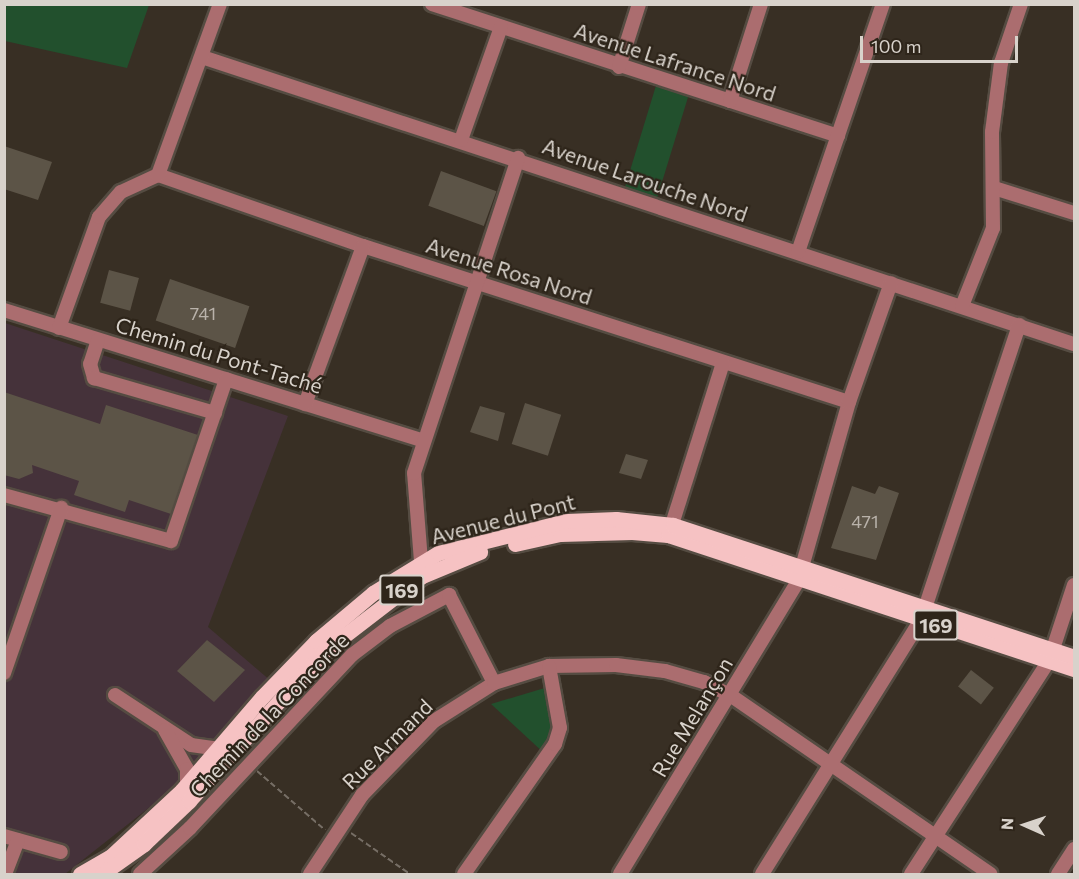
<!DOCTYPE html>
<meta charset="utf-8">
<style>
body{margin:0}
#map{position:relative;width:1079px;height:879px;overflow:hidden;background:#382f24;font-family:Commissioner,sans-serif}
div>[style]{position:absolute}
[style*='--x']{left:calc(var(--x)*1px);top:calc(var(--y)*1px);width:calc(var(--w)*1px);rotate:calc(var(--a)*1deg)}
.commercial>*{inset:0;background:#45323a}
.green>*{inset:0;background:#22502d;transform-origin:0 0}
.building>*{inset:0;background:#5c5447;transform-origin:0 0}
.path>*{height:2px;margin-top:-1px;transform-origin:0;background:repeating-linear-gradient(90deg,#766e65 0 6px,transparent 0 9px)}
.roads{filter:drop-shadow(2px 0 #554c42) drop-shadow(-2px 0 #554c42) drop-shadow(0 2px #554c42) drop-shadow(0 -2px #554c42)}
.minor>*{height:14px;margin:-7px;padding:0 7px;transform-origin:7px;border-radius:7px;background:#ab6d6f}
.major>*{height:15px;margin:-7.5px;padding:0 7.5px;transform-origin:7.5px;border-radius:7.5px;background:#f6c2c3}
span{translate:-50% -50%;white-space:nowrap;text-align:center;line-height:1.15;-webkit-text-stroke:4.5px #2e251a;paint-order:stroke}
.number-label{font-size:18px;color:#b9b2aa}
.number-label span{-webkit-text-stroke-width:0}
.shield-label span{padding:2px 4px;background:#2e251a;border:2px solid;border-radius:4px;-webkit-text-stroke-width:0}
.shield-label{font-size:20px;color:#d8d2cb;font-weight:700}
.street-label{font-size:21px;color:#d8d2cb}
.frame{position:absolute;inset:0;border:6px solid #d8d2cb;pointer-events:none}
.north{position:absolute;left:995px;top:795px;width:60px;height:60px;-webkit-text-stroke:4px #2e251a;paint-order:stroke;rotate:273deg;font-size:16px;font-weight:700;line-height:24px;text-align:center;color:#d8d2cb}
.north::after{content:'';display:block;margin:auto;width:21px;height:27px;background:#d8d2cb;clip-path:polygon(50% 0,100% 100%,50% 72%,0 100%)}
.scale{position:absolute;left:860px;top:36px;width:158px;height:27px;box-sizing:border-box;border:3px solid #d8d2cb;border-top:0;padding-left:8px;font-size:18px;line-height:21px;white-space:nowrap;color:#d8d2cb;-webkit-text-stroke:4px #2e251a;paint-order:stroke}
</style>
<div id="map">
<div class="commercial">
<i style="clip-path:polygon(5px 323px,288px 416px,208px 627px,278px 687px,175px 787px,65px 874px,5px 874px)"></i>
</div>
<div class="green">
<i style="clip-path:polygon(5px 4px,149px 4px,149px 5px,127px 68px,5px 41px)"></i>
<i style="left:658px;top:79px;width:34px;height:123px;rotate:17deg"></i>
<i style="clip-path:polygon(548px 687px,556px 735px,545px 754px,491px 704px)"></i>
</div>
<div class="building">
<i style="clip-path:polygon(4px 146px,52px 162px,38px 200px,4px 189px)"></i>
<i style="left:441px;top:171px;width:59px;height:37px;rotate:20deg"></i>
<i style="left:109px;top:270px;width:31px;height:34px;rotate:15deg"></i>
<i style="left:170px;top:279px;width:84px;height:44px;rotate:19deg"></i>
<i style="clip-path:polygon(4px 392px,100px 424px,106px 405px,198px 435px,171px 514px,129px 500px,125px 512px,74px 495px,79px 481px,32px 465px,33px 473px,19px 479px,4px 475px)"></i>
<i style="left:525px;top:403px;width:38px;height:43px;rotate:18deg"></i>
<i style="clip-path:polygon(480px 406px,505px 413px,498px 441px,470px 432px)"></i>
<i style="clip-path:polygon(626px 454px,648px 460px,641px 479px,619px 473px)"></i>
<i style="clip-path:polygon(852px 486px,875px 494px,879px 486px,899px 493px,876px 560px,831px 548px)"></i>
<i style="clip-path:polygon(207px 640px,245px 670px,214px 702px,177px 671px)"></i>
<i style="left:971px;top:670px;width:29px;height:21px;rotate:38deg"></i>
</div>
<div class="path">
<i style="--x:257;--y:771;--w:90;--a:40.9"></i>
<i style="--x:351;--y:833;--w:72;--a:34.8"></i>
</div>
<div class="roads">
<div class="minor">
<i style="--x:432;--y:4;--w:427;--a:18"></i>
<i style="--x:202;--y:57;--w:918;--a:18.22"></i>
<i style="--x:619;--y:67;--w:66;--a:-72.4"></i>
<i style="--x:730;--y:101;--w:102;--a:-72.3"></i>
<i style="--x:461;--y:140;--w:120;--a:-70.5"></i>
<i style="--x:158;--y:175;--w:217;--a:19.1"></i>
<i style="--x:363;--y:246;--w:510;--a:17.8"></i>
<i style="--x:994;--y:188;--w:84;--a:17.4"></i>
<i style="--x:798;--y:252;--w:262;--a:-71.1"></i>
<i style="--x:962;--y:306;--w:84;--a:-68.3"></i>
<i style="--x:993;--y:228;--w:96;--a:-90.6"></i>
<i style="--x:992;--y:132;--w:70;--a:-82.6"></i>
<i style="--x:1001;--y:63;--w:62;--a:-71.3"></i>
<i style="--x:4;--y:310;--w:438;--a:17.3"></i>
<i style="--x:59;--y:328;--w:118;--a:-70.2"></i>
<i style="--x:99;--y:217;--w:33;--a:-49"></i>
<i style="--x:121;--y:192;--w:41;--a:-24.7"></i>
<i style="--x:158;--y:175;--w:182;--a:-70.1"></i>
<i style="--x:98;--y:340;--w:25;--a:108"></i>
<i style="--x:90;--y:364;--w:15;--a:74"></i>
<i style="--x:94;--y:378;--w:126;--a:16.1"></i>
<i style="--x:305;--y:404;--w:168;--a:-69.8"></i>
<i style="--x:4;--y:495;--w:173;--a:15.4"></i>
<i style="--x:171;--y:541;--w:171;--a:-71.2"></i>
<i style="--x:669;--y:534;--w:179;--a:-72.5"></i>
<i style="--x:422;--y:574;--w:101;--a:-94.5"></i>
<i style="--x:414;--y:473;--w:332;--a:-71.7"></i>
<i style="--x:4;--y:673;--w:175;--a:-70.9"></i>
<i style="--x:115;--y:695;--w:91;--a:33.3"></i>
<i style="--x:191;--y:745;--w:27;--a:8"></i>
<i style="--x:165;--y:730;--w:45;--a:60.6"></i>
<i style="--x:187;--y:769;--w:15;--a:90"></i>
<i style="--x:4;--y:836;--w:59;--a:15.7"></i>
<i style="--x:5;--y:874;--w:36;--a:-69"></i>
<i style="--x:140;--y:874;--w:68;--a:-42.6"></i>
<i style="--x:190;--y:828;--w:237;--a:-46.9"></i>
<i style="--x:352;--y:655;--w:48;--a:-37.3"></i>
<i style="--x:390;--y:626;--w:67;--a:-27.7"></i>
<i style="--x:449;--y:595;--w:99;--a:62.9"></i>
<i style="--x:310;--y:874;--w:95;--a:-56.6"></i>
<i style="--x:362;--y:795;--w:103;--a:-45.8"></i>
<i style="--x:434;--y:721;--w:71;--a:-32.3"></i>
<i style="--x:494;--y:683;--w:58;--a:-17.2"></i>
<i style="--x:549;--y:666;--w:67;--a:-0.9"></i>
<i style="--x:616;--y:665;--w:49;--a:7"></i>
<i style="--x:665;--y:671;--w:41;--a:15.8"></i>
<i style="--x:704;--y:682;--w:29;--a:27"></i>
<i style="--x:730;--y:695;--w:316;--a:34.5"></i>
<i style="--x:464;--y:874;--w:159;--a:-55"></i>
<i style="--x:555;--y:744;--w:17;--a:-73"></i>
<i style="--x:560;--y:728;--w:63;--a:-100.1"></i>
<i style="--x:620;--y:874;--w:343;--a:-58.7"></i>
<i style="--x:798;--y:581;--w:186;--a:-74.1"></i>
<i style="--x:849;--y:402;--w:126;--a:-70.6"></i>
<i style="--x:762;--y:874;--w:300;--a:-58"></i>
<i style="--x:921;--y:620;--w:311;--a:-71.6"></i>
<i style="--x:911;--y:874;--w:254;--a:-57.1"></i>
<i style="--x:1049;--y:661;--w:80;--a:-71.8"></i>
<i style="--x:1058;--y:874;--w:30;--a:-57"></i>
</div>
<div class="major">
<i style="--x:515;--y:544;--w:46;--a:-12.5"></i>
<i style="--x:560;--y:534;--w:72;--a:-1.6"></i>
<i style="--x:632;--y:532;--w:36;--a:5"></i>
<i style="--x:668;--y:535;--w:428;--a:18.3"></i>
<i style="--x:80;--y:874;--w:34;--a:-30"></i>
<i style="--x:110;--y:857;--w:98;--a:-42.9"></i>
<i style="--x:182;--y:790;--w:123;--a:-49.3"></i>
<i style="--x:262;--y:697;--w:78;--a:-46"></i>
<i style="--x:316;--y:641;--w:75;--a:-40.1"></i>
<i style="--x:373;--y:593;--w:76;--a:-31.6"></i>
<i style="--x:438;--y:553;--w:132;--a:-14"></i>
<i style="--x:566;--y:521;--w:50;--a:-2.3"></i>
<i style="--x:616;--y:519;--w:57;--a:6"></i>
<i style="--x:673;--y:525;--w:422;--a:18.2"></i>
<i style="--x:102;--y:874;--w:52;--a:-35.5"></i>
<i style="--x:144;--y:844;--w:62;--a:-43.7"></i>
<i style="--x:189;--y:801;--w:200;--a:-48"></i>
<i style="--x:323;--y:652;--w:125;--a:-37.5"></i>
<i style="--x:422;--y:576;--w:63;--a:-22.5"></i>
</div>
</div>
<div class="number-label">
<span style="left:203px;top:313px">741</span>
<span style="left:865px;top:521px">471</span>
</div>
<div class="shield-label">
<span style="left:402px;top:590px">169</span>
<span style="left:936px;top:625px">169</span>
</div>
<div class="street-label">
<span style="left:675px;top:62px;rotate:18deg">Avenue Lafrance Nord</span>
<span style="left:645px;top:180px;rotate:19deg">Avenue Larouche Nord</span>
<span style="left:509px;top:271px;rotate:18deg">Avenue Rosa Nord</span>
<span style="left:219px;top:355px;rotate:17deg">Chemin du Pont-Taché</span>
<span style="left:503px;top:519px;rotate:-14deg">Avenue du Pont</span>
<span style="left:269px;top:715px;rotate:-46deg">Chemin de la Concorde</span>
<span style="left:692px;top:717px;rotate:-59deg">Rue Melançon</span>
<span style="left:387px;top:744px;rotate:-45deg">Rue Armand</span>
</div>
<div class="frame"></div>
<div class="north">N</div>
<div class="scale">100 m</div>
</div>
